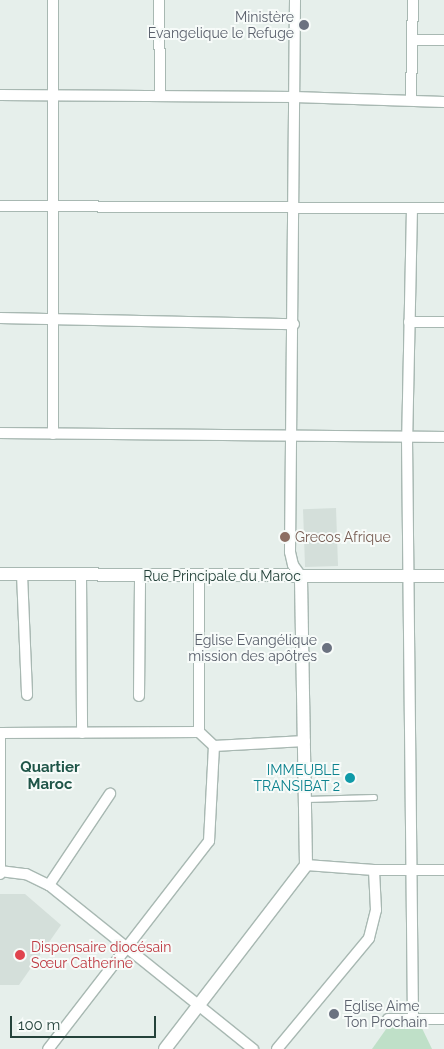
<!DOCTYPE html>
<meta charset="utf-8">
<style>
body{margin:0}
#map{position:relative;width:444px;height:1049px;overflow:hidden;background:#e6efeb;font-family:Raleway,sans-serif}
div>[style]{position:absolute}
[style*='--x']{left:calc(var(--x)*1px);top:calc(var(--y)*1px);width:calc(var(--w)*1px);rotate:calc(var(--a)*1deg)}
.built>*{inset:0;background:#d4dfda;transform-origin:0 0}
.green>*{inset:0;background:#bfe0c8}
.roads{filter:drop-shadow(1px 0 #a8b8b2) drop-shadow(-1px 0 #a8b8b2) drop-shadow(0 1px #a8b8b2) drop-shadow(0 -1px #a8b8b2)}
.service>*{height:5px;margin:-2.5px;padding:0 2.5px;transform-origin:2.5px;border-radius:2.5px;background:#fff}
.minor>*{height:10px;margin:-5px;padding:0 5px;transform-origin:5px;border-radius:5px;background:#fff}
.tertiary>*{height:12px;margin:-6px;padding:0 6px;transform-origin:6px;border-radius:6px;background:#fff}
.dots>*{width:14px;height:14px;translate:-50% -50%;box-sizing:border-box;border:2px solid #f7fbf9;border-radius:50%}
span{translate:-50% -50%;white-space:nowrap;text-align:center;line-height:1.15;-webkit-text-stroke:4px #f7fbf9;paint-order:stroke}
.worship-label{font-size:14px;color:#5b616d}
.right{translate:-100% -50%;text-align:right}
.left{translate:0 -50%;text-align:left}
.education-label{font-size:14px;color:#785e54}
.street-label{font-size:14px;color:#24423a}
.culture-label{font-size:14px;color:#0d838f}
.health-label{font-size:14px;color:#be3a42}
.neighbourhood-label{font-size:15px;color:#1f5548;font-weight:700}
.scale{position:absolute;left:10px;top:1016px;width:146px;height:22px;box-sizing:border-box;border:2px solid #24423a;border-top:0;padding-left:6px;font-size:15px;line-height:18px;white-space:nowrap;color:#24423a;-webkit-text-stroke:4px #f7fbf9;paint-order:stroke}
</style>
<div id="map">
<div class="built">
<i style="left:336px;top:508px;width:58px;height:33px;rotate:88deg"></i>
<i style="clip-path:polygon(0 894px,25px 894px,61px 925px,19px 985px,0 985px)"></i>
</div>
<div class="green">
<i style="clip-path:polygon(420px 1024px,432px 1049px,372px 1049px,389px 1025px)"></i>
</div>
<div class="roads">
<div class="service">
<i style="--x:306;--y:799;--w:68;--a:-1.7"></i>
</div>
<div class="minor">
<i style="--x:159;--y:0;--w:96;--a:89.4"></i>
<i style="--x:295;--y:0;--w:552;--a:90.52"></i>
<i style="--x:290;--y:552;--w:13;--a:77"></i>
<i style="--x:293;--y:565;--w:14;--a:54"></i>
<i style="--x:412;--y:40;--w:32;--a:0"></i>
<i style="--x:0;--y:95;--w:294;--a:0.4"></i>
<i style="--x:294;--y:97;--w:150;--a:1.9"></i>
<i style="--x:411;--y:100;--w:100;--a:-88.9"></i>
<i style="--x:0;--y:206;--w:444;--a:0.3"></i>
<i style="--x:412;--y:208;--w:230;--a:91.2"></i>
<i style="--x:407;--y:438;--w:581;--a:89.41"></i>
<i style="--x:0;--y:318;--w:294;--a:1.2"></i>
<i style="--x:409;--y:322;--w:35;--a:0"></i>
<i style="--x:0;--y:433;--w:444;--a:0.5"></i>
<i style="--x:53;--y:434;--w:434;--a:-90"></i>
<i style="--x:22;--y:574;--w:121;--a:87.6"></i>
<i style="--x:81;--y:575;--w:158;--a:89.6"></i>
<i style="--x:199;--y:576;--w:156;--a:90"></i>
<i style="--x:139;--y:696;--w:121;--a:-89.5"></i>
<i style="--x:214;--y:746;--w:91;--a:-3.1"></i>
<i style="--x:306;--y:865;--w:68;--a:4.2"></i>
<i style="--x:374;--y:870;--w:70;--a:0"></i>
<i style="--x:0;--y:871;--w:26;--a:7"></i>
<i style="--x:26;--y:874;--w:25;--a:26"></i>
<i style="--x:49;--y:885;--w:262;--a:38.8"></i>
<i style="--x:0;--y:874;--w:141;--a:-90"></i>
<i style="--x:0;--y:733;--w:199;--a:-0.3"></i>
<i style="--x:199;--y:732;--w:21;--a:43"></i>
<i style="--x:214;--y:746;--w:95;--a:93"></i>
<i style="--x:209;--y:841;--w:263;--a:127.7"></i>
<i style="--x:49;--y:885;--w:110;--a:-56.2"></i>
<i style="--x:388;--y:1019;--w:56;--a:0"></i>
<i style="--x:277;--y:1049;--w:144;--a:-50.3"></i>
<i style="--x:369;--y:938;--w:29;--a:-76"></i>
<i style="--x:376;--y:910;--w:40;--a:-92.9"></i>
</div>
<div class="tertiary">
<i style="--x:0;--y:574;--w:444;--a:0.3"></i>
<i style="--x:165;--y:1049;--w:232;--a:-52.5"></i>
<i style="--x:306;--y:865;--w:289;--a:-91"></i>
</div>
</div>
<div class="dots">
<i style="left:304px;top:25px;background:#6b7280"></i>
<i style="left:285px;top:537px;background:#8d6e63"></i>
<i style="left:327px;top:648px;background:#6b7280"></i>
<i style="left:350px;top:778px;background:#0f9aa8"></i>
<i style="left:20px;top:955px;background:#e0444e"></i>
<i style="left:334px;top:1014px;background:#6b7280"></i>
</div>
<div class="worship-label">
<span class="right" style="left:294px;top:25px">Ministère<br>Evangelique le Refuge</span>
<span class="right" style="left:317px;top:648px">Eglise Evangélique<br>mission des apôtres</span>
<span class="left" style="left:344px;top:1014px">Eglise Aime<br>Ton Prochain</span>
</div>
<div class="education-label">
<span class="left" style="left:295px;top:537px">Grecos Afrique</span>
</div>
<div class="street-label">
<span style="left:222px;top:576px">Rue Principale du Maroc</span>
</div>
<div class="culture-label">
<span class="right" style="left:340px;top:778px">IMMEUBLE<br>TRANSIBAT 2</span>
</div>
<div class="health-label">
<span class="left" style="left:31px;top:955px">Dispensaire diocésain<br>Sœur Catherine</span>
</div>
<div class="neighbourhood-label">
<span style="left:50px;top:776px">Quartier<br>Maroc</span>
</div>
<div class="scale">100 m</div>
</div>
